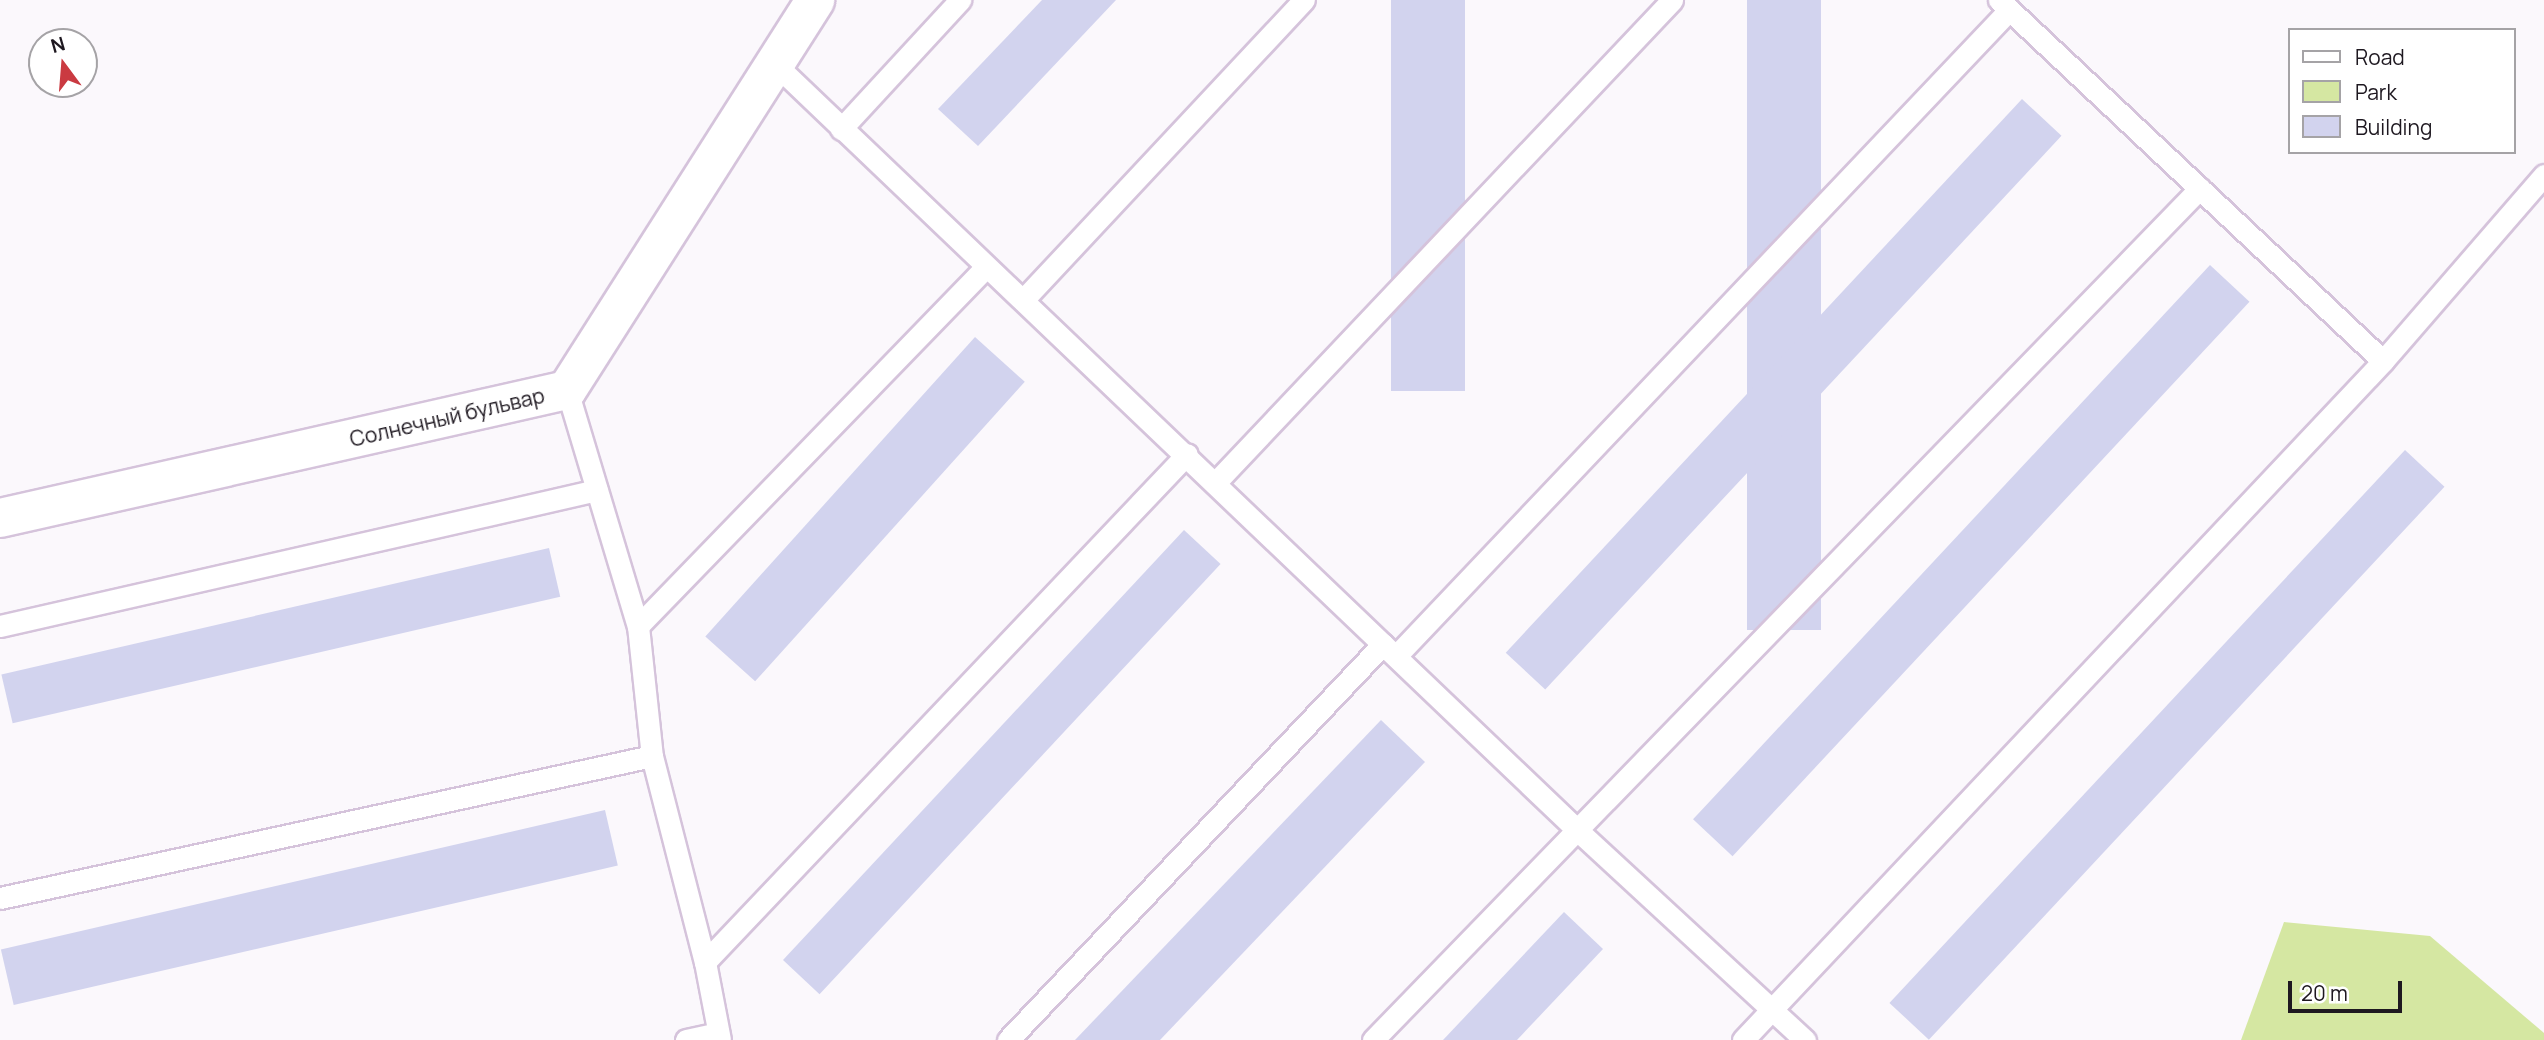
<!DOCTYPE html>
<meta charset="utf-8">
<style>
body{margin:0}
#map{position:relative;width:2544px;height:1040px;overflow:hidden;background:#fbf8fc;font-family:Manrope,sans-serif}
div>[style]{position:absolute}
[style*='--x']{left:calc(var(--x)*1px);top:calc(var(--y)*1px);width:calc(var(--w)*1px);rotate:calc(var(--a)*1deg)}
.green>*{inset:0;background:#d5e7a2}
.building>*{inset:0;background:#d2d3ee;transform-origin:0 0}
.roads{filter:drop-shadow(2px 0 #d5c3db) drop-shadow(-2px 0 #d5c3db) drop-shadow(0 2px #d5c3db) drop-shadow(0 -2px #d5c3db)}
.lane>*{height:21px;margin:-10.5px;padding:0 10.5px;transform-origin:10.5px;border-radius:10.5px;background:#fff}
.street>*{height:38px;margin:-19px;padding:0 19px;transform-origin:19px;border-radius:19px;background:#fff}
span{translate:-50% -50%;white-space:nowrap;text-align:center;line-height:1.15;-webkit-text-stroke:5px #fff;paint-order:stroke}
.street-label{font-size:21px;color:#1e1820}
.legend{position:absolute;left:2288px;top:28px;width:228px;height:126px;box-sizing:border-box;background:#fff;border:2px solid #a5a3a6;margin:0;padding:9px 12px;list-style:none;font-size:21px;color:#1e1820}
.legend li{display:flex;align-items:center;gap:14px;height:35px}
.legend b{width:35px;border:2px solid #a5a3a6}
.north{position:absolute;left:28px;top:28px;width:70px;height:70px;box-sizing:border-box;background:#fff;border:2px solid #a5a3a6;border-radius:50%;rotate:344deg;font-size:19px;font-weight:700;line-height:28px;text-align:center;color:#1e1820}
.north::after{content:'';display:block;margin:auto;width:24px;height:32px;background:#ca3a41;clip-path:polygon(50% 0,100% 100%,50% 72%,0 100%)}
.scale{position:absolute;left:2288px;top:981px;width:114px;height:32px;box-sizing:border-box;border:4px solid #1e1820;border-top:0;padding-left:9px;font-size:21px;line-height:24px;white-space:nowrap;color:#1e1820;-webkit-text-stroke:5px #fff;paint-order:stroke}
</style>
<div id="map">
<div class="green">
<i style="clip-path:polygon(2284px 922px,2430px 936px,2544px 1033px,2544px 1040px,2241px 1040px)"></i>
</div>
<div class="building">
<i style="clip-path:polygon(1042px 0,1116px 0,978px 146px,938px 109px)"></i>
<i style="left:1391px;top:0;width:74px;height:391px"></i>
<i style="left:1747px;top:0;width:74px;height:630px"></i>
<i style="left:2022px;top:99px;width:54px;height:757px;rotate:43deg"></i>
<i style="left:2210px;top:265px;width:54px;height:758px;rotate:43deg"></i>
<i style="left:975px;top:337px;width:67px;height:403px;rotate:42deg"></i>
<i style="left:2405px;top:450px;width:54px;height:756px;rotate:43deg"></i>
<i style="left:1184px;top:530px;width:50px;height:588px;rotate:43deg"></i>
<i style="left:549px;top:548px;width:50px;height:562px;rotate:77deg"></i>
<i style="clip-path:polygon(1381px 720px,1425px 762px,1160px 1040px,1075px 1040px)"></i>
<i style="left:605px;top:810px;width:57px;height:620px;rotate:77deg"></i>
<i style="clip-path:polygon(1564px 912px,1603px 949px,1517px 1040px,1443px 1040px)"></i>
</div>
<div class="roads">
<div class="lane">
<i style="--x:1999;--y:0;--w:527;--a:43.23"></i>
<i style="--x:2383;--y:361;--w:246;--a:-49.1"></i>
<i style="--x:774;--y:63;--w:1108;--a:43.68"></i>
<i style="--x:1575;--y:828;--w:313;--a:42.7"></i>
<i style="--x:841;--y:129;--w:176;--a:-47.3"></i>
<i style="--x:1023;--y:300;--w:411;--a:-46.9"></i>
<i style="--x:567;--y:390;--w:246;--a:73.3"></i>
<i style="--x:638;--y:626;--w:131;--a:83.9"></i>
<i style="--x:652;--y:756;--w:213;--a:75.6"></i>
<i style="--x:705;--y:962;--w:79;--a:79.1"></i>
<i style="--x:1215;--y:483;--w:665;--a:-46.58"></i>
<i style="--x:0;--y:626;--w:612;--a:-12.83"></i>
<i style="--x:638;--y:626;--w:497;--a:-45.9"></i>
<i style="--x:1396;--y:656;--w:891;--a:-46.5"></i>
<i style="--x:0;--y:898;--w:667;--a:-12.29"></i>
<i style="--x:705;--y:962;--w:700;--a:-46.5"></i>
<i style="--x:686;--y:1040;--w:33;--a:-12"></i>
<i style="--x:1008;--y:1040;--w:545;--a:-46.56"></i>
<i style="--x:1373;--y:1040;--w:1187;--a:-45.85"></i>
<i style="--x:1743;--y:1040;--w:933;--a:-46.69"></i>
</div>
<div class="street">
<i style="--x:0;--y:518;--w:581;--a:-12.72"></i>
<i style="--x:567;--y:390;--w:462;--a:-57.5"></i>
</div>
</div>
<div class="street-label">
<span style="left:447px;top:417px;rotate:-13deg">Солнечный бульвар</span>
</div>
<ul class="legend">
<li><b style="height:9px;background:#fff"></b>Road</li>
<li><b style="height:19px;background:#d5e7a2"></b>Park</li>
<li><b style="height:19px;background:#d2d3ee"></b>Building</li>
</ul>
<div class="north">N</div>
<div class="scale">20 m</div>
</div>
